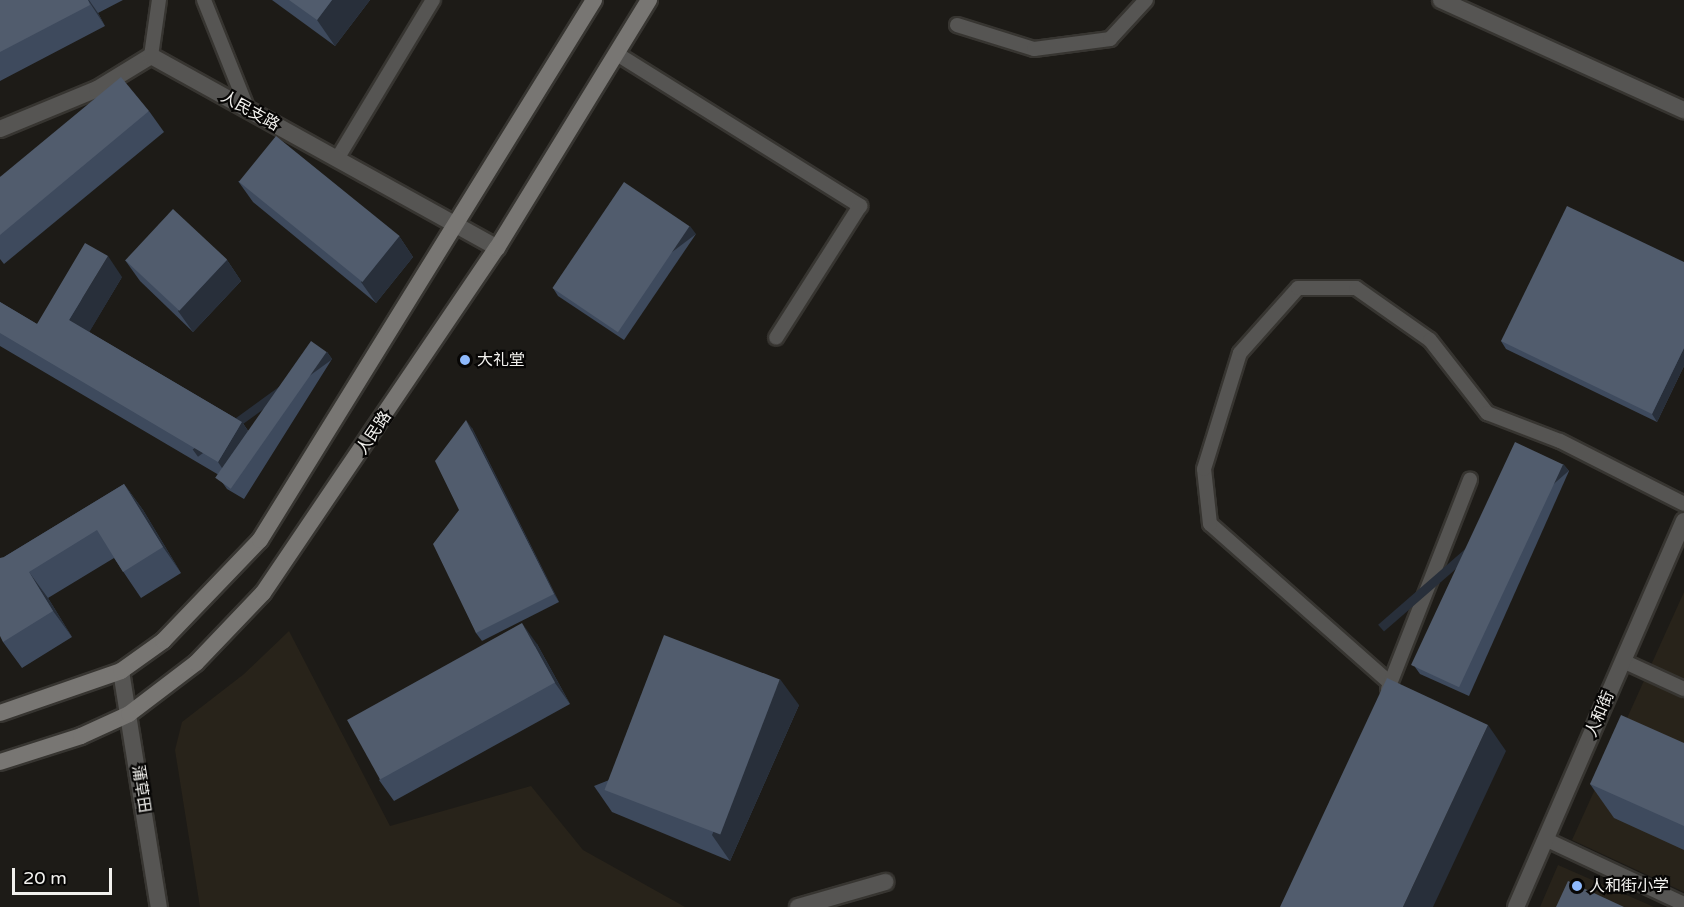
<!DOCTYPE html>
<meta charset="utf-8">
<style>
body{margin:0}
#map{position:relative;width:1684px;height:907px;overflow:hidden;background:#1d1b17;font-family:"Varela Round","Noto Sans SC",sans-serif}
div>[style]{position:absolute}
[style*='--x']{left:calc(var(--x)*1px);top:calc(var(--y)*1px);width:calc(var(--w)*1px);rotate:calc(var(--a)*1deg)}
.built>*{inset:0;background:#28231a}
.roads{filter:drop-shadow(2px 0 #373531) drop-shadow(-2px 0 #373531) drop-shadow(0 2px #373531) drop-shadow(0 -2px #373531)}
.service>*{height:14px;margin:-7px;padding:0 7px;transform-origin:7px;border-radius:7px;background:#565553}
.minor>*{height:16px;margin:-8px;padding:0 8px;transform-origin:8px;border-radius:8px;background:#565553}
.secondary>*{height:16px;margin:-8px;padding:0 8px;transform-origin:8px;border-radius:8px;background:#787673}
.wall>*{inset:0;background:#3e4a5d}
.shaded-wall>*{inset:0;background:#282f3a;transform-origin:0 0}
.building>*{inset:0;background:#515c6d;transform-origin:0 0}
.dots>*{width:16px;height:16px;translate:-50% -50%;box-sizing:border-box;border:3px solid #070605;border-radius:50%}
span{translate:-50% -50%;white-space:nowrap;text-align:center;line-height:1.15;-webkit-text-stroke:4.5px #070605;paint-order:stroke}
.street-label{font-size:16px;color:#f2f1ee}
.poi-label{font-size:16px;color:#f2f1ee}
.left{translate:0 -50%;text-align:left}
.scale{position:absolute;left:12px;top:868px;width:100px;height:27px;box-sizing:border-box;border:3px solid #f2f1ee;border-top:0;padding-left:8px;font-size:18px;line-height:21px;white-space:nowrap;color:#f2f1ee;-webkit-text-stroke:4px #070605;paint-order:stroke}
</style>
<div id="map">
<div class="built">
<i style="clip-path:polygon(1684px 592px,1684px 892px,1572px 840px)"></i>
<i style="clip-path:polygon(289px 631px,390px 826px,531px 786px,583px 850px,685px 907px,200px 907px,175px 750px,182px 722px,244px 674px)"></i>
<i style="clip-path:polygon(1558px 865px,1654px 907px,1540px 907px)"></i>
</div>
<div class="roads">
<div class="service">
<i style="--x:204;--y:0;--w:118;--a:68.2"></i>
<i style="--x:957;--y:25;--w:81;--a:17.3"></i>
<i style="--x:1034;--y:49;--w:77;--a:-7.5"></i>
<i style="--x:1110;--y:39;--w:53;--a:-47.3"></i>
<i style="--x:617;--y:54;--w:287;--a:32"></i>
<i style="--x:860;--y:206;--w:156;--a:122.5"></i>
<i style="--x:151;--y:56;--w:57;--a:-81.9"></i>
<i style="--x:337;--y:159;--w:186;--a:-58.9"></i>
<i style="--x:1623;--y:661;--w:67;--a:24.7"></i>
<i style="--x:1390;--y:683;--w:240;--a:-138.5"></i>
<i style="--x:1210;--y:524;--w:55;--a:-96.2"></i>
<i style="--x:1204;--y:469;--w:121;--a:-72.8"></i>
<i style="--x:1240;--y:353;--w:87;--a:-48.3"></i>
<i style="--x:1298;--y:288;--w:58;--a:0"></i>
<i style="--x:1356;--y:288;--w:90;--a:35.1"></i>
<i style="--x:1430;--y:340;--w:93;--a:52"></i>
<i style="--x:1487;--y:413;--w:78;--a:21"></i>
<i style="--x:1560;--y:441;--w:139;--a:26.9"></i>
<i style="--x:1388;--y:689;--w:225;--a:-68.6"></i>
<i style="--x:1545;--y:839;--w:153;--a:25.1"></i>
</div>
<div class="minor">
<i style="--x:1441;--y:0;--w:267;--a:24.4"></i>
<i style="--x:0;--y:129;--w:105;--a:-22.4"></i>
<i style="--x:97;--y:89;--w:63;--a:-31.4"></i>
<i style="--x:151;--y:56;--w:396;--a:29"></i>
<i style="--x:121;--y:671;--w:239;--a:80.9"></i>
<i style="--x:798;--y:907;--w:91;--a:-16"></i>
<i style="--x:1516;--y:907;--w:421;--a:-66.5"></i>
</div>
<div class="secondary">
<i style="--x:0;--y:713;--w:128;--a:-19.1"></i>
<i style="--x:121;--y:671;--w:52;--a:-35.5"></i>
<i style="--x:163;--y:641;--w:140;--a:-46.2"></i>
<i style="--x:260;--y:540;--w:635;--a:-58.26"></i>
<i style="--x:0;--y:762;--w:85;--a:-17.8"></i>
<i style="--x:81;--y:736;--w:53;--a:-24.6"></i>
<i style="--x:129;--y:714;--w:84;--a:-37.3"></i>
<i style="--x:196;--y:663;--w:97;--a:-46.3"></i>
<i style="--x:263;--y:593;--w:417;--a:-55.9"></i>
<i style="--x:497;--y:248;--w:291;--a:-58.5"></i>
</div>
</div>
<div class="wall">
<i style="clip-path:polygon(0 0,123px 0,98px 13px,105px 26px,0 81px)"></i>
<i style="clip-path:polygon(272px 0,370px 0,335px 46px)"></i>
<i style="clip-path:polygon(149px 111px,164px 132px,4px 264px,0 259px,0 177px)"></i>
<i style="clip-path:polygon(238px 181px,399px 236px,413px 257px,376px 303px,253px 202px)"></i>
<i style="clip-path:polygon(696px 234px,624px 340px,558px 296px,553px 288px)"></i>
<i style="clip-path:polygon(125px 260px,227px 260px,241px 281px,193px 332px,140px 281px)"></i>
<i style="clip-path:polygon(1684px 262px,1684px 366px,1657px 422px,1506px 349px,1501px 341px)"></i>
<i style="clip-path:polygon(122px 277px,89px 332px,242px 422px,251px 435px,327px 352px,332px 359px,244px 499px,227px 489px,222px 482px,224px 478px,0 346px,0 302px,37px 324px)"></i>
<i style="clip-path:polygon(472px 428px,559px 602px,482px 641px,476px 633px,459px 510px)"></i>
<i style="clip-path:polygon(1563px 464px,1569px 471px,1469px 696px,1420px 674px,1415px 667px)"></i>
<i style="clip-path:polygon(124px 484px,143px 510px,181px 573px,141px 598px,114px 558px,48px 598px,72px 637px,22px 668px,3px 642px,4px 557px)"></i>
<i style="clip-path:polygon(537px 644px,570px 704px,394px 801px,379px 780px)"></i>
<i style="clip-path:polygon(799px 705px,730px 861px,612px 812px,594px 786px)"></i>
<i style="clip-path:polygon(1684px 743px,1684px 850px,1614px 818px,1590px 784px)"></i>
</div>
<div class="shaded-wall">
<i style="clip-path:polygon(88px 0,89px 0,98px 13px,105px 26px)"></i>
<i style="clip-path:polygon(332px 0,370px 0,335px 46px,317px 20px)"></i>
<i style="left:690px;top:226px;width:10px;height:128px;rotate:53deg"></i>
<i style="clip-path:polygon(399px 236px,413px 257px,376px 303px,361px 282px)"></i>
<i style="clip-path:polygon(108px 256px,122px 277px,84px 341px,69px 320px)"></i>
<i style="clip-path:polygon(227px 260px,241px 281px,193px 332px,178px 311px)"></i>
<i style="clip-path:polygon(1684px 348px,1684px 366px,1657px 422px,1652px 414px)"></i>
<i style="left:327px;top:352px;width:9px;height:166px;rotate:54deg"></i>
<i style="clip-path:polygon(466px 420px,472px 428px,559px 602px,554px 594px)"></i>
<i style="clip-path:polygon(242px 422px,256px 443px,232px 483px,218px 462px)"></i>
<i style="left:1563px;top:464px;width:9px;height:245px;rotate:49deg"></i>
<i style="clip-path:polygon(124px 484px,143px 510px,181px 573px,163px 547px)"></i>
<i style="clip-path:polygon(29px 572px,48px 598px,72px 637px,53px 611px)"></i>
<i style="clip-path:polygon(522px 623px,537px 644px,570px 704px,555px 683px)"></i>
<i style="clip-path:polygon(780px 679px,799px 705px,730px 861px,712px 835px)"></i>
<i style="clip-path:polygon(1488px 725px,1506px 751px,1433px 907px,1403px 907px)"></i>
</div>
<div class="building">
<i style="clip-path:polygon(0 0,88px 0,90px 5px,0 52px)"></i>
<i style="clip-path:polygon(289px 0,332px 0,317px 20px)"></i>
<i style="clip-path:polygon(121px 77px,149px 111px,0 235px,0 177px)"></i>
<i style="left:276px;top:136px;width:159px;height:59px;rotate:39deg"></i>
<i style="left:624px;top:182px;width:79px;height:128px;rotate:34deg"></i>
<i style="clip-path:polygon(1567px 206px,1684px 262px,1684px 348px,1652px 414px,1501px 341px)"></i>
<i style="left:173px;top:209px;width:74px;height:70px;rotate:43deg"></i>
<i style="clip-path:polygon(85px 243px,108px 256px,69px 320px,242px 422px,218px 462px,0 333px,0 302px,37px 324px)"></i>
<i style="left:311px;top:341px;width:19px;height:167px;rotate:35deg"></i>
<i style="clip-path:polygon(466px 420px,554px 594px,476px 633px,433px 544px,459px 510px,435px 461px)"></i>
<i style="left:1515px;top:442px;width:53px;height:246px;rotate:25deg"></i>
<i style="clip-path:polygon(124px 484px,163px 547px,123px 572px,97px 530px,29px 572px,53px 611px,3px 642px,0 636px,0 558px,4px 557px)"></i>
<i style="left:522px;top:623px;width:68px;height:200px;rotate:61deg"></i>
<i style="left:664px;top:635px;width:124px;height:166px;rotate:21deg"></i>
<i style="clip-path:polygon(1387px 678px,1488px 725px,1403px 907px,1280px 907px)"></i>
<i style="clip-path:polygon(1621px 715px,1684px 743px,1684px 826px,1590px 784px)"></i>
<i style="clip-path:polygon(1568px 881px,1624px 907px,1556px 907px)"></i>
</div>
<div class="dots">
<i style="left:465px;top:360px;background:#8eb9fc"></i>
<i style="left:1577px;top:886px;background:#8eb9fc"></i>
</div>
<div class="street-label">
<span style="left:250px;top:111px;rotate:29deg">人民支路</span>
<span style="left:374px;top:433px;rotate:-56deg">人民路</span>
<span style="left:1600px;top:714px;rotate:-67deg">人和街</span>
<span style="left:141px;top:789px;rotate:81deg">蒲草田</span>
</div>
<div class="poi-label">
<span class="left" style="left:477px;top:360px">大礼堂</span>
<span class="left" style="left:1589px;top:886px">人和街小学</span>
</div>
<div class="scale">20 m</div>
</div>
